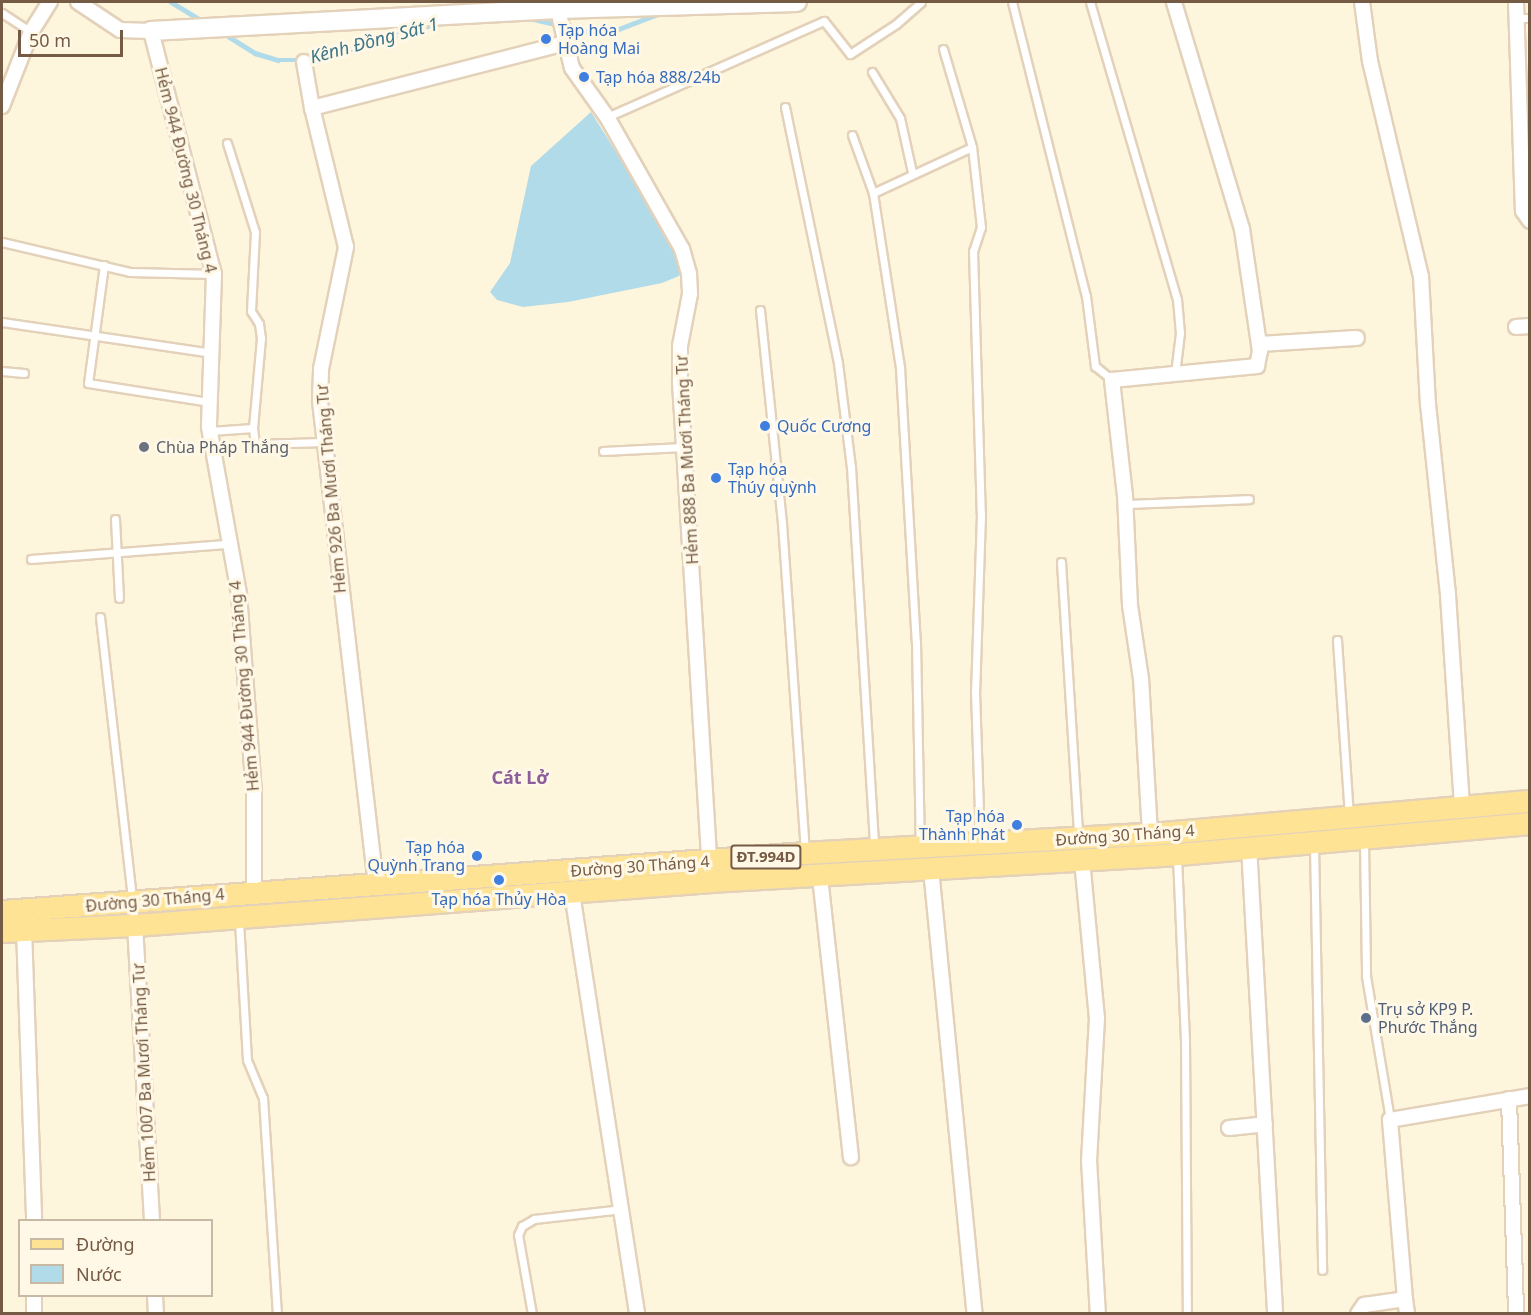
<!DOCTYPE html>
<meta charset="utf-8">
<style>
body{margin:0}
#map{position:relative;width:1531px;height:1315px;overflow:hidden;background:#fef5dd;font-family:"Noto Sans",sans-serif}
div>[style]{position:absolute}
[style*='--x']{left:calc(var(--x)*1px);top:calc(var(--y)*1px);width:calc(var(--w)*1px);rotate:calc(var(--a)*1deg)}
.water>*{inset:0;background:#b1dbe9}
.stream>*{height:4.5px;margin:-2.25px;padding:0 2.25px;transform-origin:2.25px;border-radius:2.25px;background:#b1dbe9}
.roads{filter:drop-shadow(2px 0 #e3d1b9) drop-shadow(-2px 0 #e3d1b9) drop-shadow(0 2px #e3d1b9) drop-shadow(0 -2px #e3d1b9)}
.lane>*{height:7px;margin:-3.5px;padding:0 3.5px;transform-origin:3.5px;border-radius:3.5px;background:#fff}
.street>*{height:14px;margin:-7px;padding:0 7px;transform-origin:7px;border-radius:7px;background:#fff}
.secondary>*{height:18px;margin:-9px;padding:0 9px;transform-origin:9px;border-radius:9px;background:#fff}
.primary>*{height:21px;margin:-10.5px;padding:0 10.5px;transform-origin:10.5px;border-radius:10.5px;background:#ffe394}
.dots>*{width:16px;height:16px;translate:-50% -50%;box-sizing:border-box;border:3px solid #fff8e6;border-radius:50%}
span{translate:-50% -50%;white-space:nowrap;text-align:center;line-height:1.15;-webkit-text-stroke:6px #fff8e6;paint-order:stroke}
.shield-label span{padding:2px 4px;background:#fff8e6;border:2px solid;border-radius:4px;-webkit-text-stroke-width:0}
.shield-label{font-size:15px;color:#765b44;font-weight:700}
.shop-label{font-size:16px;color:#366cbe}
.left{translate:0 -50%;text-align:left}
.right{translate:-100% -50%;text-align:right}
.street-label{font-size:16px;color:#765b44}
.worship-label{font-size:16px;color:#5b616d}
.service-label{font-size:16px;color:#4e5e75}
.water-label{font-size:18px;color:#3c768b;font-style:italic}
.neighbourhood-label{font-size:18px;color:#8c5f9a;font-weight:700}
.frame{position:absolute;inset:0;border:3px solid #765b44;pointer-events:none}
.legend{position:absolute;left:18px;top:1219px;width:195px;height:78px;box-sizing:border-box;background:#fff8e6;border:2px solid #c8b9a5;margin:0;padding:8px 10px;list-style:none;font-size:18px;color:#765b44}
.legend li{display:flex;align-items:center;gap:12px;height:30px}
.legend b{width:30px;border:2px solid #c8b9a5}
.scale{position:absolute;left:18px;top:30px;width:105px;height:27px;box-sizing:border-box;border:3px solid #765b44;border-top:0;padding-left:8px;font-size:18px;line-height:21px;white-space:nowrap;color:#765b44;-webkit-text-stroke:4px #fff8e6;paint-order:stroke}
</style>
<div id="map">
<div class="water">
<i style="clip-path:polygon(591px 112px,668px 235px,682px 269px,679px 276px,662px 283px,568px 302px,523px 307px,497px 300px,490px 292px,510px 263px,531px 166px)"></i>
</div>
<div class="stream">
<i style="--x:171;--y:2;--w:37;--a:31"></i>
<i style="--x:529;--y:18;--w:76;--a:12.9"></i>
<i style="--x:603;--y:35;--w:59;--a:-20.9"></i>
<i style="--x:223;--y:33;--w:38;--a:32"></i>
<i style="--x:255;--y:53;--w:24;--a:17"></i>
<i style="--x:278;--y:60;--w:35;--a:0"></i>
<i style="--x:313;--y:60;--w:129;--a:-16.6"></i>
</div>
<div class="roads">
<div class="lane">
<i style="--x:1012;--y:2;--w:303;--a:75.9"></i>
<i style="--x:1086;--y:296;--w:71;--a:82.7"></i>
<i style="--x:1095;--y:366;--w:22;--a:39"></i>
<i style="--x:1090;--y:2;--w:309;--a:73.7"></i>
<i style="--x:1177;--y:299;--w:34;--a:85"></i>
<i style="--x:1180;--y:333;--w:39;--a:97"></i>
<i style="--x:2;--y:13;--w:35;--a:33"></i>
<i style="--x:1516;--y:18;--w:14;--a:0"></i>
<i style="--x:943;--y:49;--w:102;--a:73.5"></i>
<i style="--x:972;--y:147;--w:81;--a:83.6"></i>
<i style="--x:981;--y:227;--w:25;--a:108"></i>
<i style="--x:973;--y:251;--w:263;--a:88.3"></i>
<i style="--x:981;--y:514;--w:177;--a:91.9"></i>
<i style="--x:975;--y:691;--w:150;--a:88.1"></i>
<i style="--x:872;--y:72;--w:54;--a:58.7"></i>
<i style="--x:900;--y:118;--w:55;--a:77.5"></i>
<i style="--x:785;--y:107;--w:261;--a:78.3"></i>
<i style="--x:838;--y:363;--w:105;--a:82.9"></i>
<i style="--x:851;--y:467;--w:379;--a:86.5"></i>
<i style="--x:607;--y:117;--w:237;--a:-23.9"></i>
<i style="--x:824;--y:21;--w:42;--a:51.8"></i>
<i style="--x:850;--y:54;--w:55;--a:-33.1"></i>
<i style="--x:896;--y:24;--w:33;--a:-41"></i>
<i style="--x:852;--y:135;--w:62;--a:70.1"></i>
<i style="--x:873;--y:193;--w:177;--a:81.2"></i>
<i style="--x:900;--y:368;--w:274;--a:86.7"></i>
<i style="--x:916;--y:642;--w:203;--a:88.9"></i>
<i style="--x:227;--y:143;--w:93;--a:72.5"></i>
<i style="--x:255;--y:232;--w:79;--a:92.9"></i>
<i style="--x:251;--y:311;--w:15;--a:58"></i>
<i style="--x:259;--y:324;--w:14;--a:82"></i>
<i style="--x:261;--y:338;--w:90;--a:95.1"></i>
<i style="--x:873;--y:193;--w:109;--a:-24.9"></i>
<i style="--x:2;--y:242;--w:131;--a:13.2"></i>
<i style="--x:130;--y:272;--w:84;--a:1.4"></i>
<i style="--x:104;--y:265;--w:119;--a:97.7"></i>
<i style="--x:88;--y:383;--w:122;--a:8.9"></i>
<i style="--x:760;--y:310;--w:214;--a:84.1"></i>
<i style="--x:782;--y:523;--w:329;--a:86"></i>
<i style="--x:2;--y:322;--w:211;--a:8.4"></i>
<i style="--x:2;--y:371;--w:22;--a:5"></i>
<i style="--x:210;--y:431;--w:43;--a:-4"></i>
<i style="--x:253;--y:428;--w:16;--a:83"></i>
<i style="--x:255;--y:444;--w:69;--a:-1.7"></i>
<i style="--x:603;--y:451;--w:80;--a:-2.9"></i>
<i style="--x:1125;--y:504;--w:124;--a:-2.3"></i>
<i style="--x:115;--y:519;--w:79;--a:87.1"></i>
<i style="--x:31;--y:559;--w:198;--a:-4.4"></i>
<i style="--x:1061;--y:562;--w:274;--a:86.4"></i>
<i style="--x:100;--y:617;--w:307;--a:83.5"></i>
<i style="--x:1337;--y:640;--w:175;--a:86.1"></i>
<i style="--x:1364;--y:842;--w:134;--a:89.1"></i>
<i style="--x:1366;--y:976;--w:146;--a:80.5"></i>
<i style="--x:1314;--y:844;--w:426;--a:88.9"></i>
<i style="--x:1177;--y:857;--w:183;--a:87.5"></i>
<i style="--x:1185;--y:1040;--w:274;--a:89.6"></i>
<i style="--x:239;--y:921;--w:139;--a:86.7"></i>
<i style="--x:247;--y:1060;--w:41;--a:67.2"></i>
<i style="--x:263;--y:1098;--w:216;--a:86.3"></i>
<i style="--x:532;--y:1314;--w:80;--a:-100"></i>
<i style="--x:518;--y:1235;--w:10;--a:-66"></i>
<i style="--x:522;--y:1226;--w:14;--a:-30"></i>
<i style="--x:534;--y:1219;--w:89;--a:-6.5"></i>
</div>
<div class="street">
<i style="--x:78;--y:2;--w:50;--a:33.7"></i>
<i style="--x:120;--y:30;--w:31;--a:2"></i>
<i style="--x:151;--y:31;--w:251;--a:75.5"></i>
<i style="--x:214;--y:274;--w:153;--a:91.9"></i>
<i style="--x:209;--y:427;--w:170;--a:79.8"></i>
<i style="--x:239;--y:594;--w:201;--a:85.7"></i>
<i style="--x:254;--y:794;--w:98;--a:90"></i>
<i style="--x:556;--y:2;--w:68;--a:76.4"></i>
<i style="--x:572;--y:68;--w:60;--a:54.5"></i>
<i style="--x:607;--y:117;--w:152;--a:60.4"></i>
<i style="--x:682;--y:249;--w:26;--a:74"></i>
<i style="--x:689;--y:274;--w:20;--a:87"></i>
<i style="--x:690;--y:294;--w:53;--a:100.9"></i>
<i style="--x:680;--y:346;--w:36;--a:90"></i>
<i style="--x:680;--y:382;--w:486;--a:86.5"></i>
<i style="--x:1362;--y:2;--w:60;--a:82.3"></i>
<i style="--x:1370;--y:61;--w:221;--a:76.7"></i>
<i style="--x:1421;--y:276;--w:128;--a:86.9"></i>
<i style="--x:1428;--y:404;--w:192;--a:84"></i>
<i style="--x:1448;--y:595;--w:212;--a:86.2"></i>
<i style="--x:1516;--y:2;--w:209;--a:88.1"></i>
<i style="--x:1523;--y:211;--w:12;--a:55"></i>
<i style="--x:304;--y:62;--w:47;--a:80.1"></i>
<i style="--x:2;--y:106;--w:79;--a:-68.6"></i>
<i style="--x:31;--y:32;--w:36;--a:-58"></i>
<i style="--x:1516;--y:327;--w:14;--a:-4"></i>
<i style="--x:1259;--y:344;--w:98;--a:-3.5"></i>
<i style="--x:1150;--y:834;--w:155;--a:-93.3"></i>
<i style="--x:1141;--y:679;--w:75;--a:-98.5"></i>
<i style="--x:1130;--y:605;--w:109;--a:-92.6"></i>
<i style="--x:1125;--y:496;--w:117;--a:-96.4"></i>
<i style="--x:1112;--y:380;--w:146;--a:-5.5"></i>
<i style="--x:1257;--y:366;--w:15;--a:-79"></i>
<i style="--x:1260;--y:351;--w:123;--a:-98.4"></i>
<i style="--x:1242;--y:229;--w:237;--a:-106.7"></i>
<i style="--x:1249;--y:846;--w:469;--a:86.8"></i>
<i style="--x:1082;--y:860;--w:159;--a:84.6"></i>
<i style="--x:1097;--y:1018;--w:142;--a:93.2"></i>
<i style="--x:1089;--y:1160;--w:154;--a:86.7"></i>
<i style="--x:931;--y:869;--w:447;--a:84.4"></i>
<i style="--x:820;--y:877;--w:282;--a:83.7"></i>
<i style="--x:376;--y:885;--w:488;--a:-96.6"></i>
<i style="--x:320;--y:400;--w:31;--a:-88"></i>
<i style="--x:321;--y:369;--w:125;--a:-78.4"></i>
<i style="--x:346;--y:247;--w:143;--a:-103.7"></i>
<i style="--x:312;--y:108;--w:262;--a:-14.4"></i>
<i style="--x:572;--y:893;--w:426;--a:81.2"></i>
<i style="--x:135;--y:925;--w:295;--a:86.7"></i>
<i style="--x:24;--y:929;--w:291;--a:88"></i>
<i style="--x:1509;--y:1099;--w:215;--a:88.1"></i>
<i style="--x:1229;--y:1128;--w:36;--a:-6"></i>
<i style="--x:34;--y:1296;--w:18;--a:90"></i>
<i style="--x:155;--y:1296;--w:18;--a:87"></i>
<i style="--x:1405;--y:1299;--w:15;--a:82"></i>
<i style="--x:1358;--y:1314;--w:11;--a:-56"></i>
<i style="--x:1364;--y:1305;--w:41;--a:-8.3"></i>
<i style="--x:1405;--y:1299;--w:180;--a:-94.8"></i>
<i style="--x:1390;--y:1120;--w:142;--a:-9.7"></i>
</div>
<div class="secondary">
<i style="--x:151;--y:31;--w:407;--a:-3.1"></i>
<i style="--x:557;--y:9;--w:240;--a:-1.7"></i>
</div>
<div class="primary">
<i style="--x:2;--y:911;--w:805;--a:-4.13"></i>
<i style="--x:805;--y:853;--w:346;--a:-3.2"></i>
<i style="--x:1150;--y:834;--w:381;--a:-5"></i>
<i style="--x:2;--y:931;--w:133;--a:-2.6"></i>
<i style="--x:135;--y:925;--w:578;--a:-4.37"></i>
<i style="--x:711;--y:881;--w:467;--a:-3.3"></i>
<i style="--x:1177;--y:854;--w:354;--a:-5"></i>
</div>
</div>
<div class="dots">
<i style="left:546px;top:39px;background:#3f7fe0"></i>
<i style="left:584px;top:77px;background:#3f7fe0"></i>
<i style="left:765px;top:426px;background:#3f7fe0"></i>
<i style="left:144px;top:447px;background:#6b7280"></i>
<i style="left:716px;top:478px;background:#3f7fe0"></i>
<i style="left:1017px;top:825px;background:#3f7fe0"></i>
<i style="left:477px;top:856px;background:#3f7fe0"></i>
<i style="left:499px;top:880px;background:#3f7fe0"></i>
<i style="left:1366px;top:1018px;background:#5c6f8a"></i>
</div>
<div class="shield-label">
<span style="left:766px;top:857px">ĐT.994D</span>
</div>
<div class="shop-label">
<span class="left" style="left:558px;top:39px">Tạp hóa<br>Hoàng Mai</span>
<span class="left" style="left:596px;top:77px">Tạp hóa 888/24b</span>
<span class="left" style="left:777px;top:426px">Quốc Cương</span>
<span class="left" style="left:728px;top:478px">Tạp hóa<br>Thúy quỳnh</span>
<span class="right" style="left:1005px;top:825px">Tạp hóa<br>Thành Phát</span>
<span class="right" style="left:465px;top:856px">Tạp hóa<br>Quỳnh Trang</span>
<span style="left:499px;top:899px">Tạp hóa Thủy Hòa</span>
</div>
<div class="street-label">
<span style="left:186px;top:170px;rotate:76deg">Hẻm 944 Đường 30 Tháng 4</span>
<span style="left:687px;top:460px;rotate:-93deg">Hẻm 888 Ba Mươi Tháng Tư</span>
<span style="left:331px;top:489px;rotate:-95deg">Hẻm 926 Ba Mươi Tháng Tư</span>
<span style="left:244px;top:686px;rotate:-95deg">Hẻm 944 Đường 30 Tháng 4</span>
<span style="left:1125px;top:835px;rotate:-4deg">Đường 30 Tháng 4</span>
<span style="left:640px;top:866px;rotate:-4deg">Đường 30 Tháng 4</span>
<span style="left:155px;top:900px;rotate:-5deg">Đường 30 Tháng 4</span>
<span style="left:144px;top:1073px;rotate:-93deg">Hẻm 1007 Ba Mươi Tháng Tư</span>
</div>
<div class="worship-label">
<span class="left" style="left:156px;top:447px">Chùa Pháp Thắng</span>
</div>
<div class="service-label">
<span class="left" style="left:1378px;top:1018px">Trụ sở KP9 P.<br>Phước Thắng</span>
</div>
<div class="water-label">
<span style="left:374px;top:40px;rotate:-15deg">Kênh Đồng Sát 1</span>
</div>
<div class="neighbourhood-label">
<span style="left:520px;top:777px">Cát Lở</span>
</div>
<div class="frame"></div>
<ul class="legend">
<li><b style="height:8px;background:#ffe394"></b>Đường</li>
<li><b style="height:16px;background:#b1dbe9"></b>Nước</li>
</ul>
<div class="scale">50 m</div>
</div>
